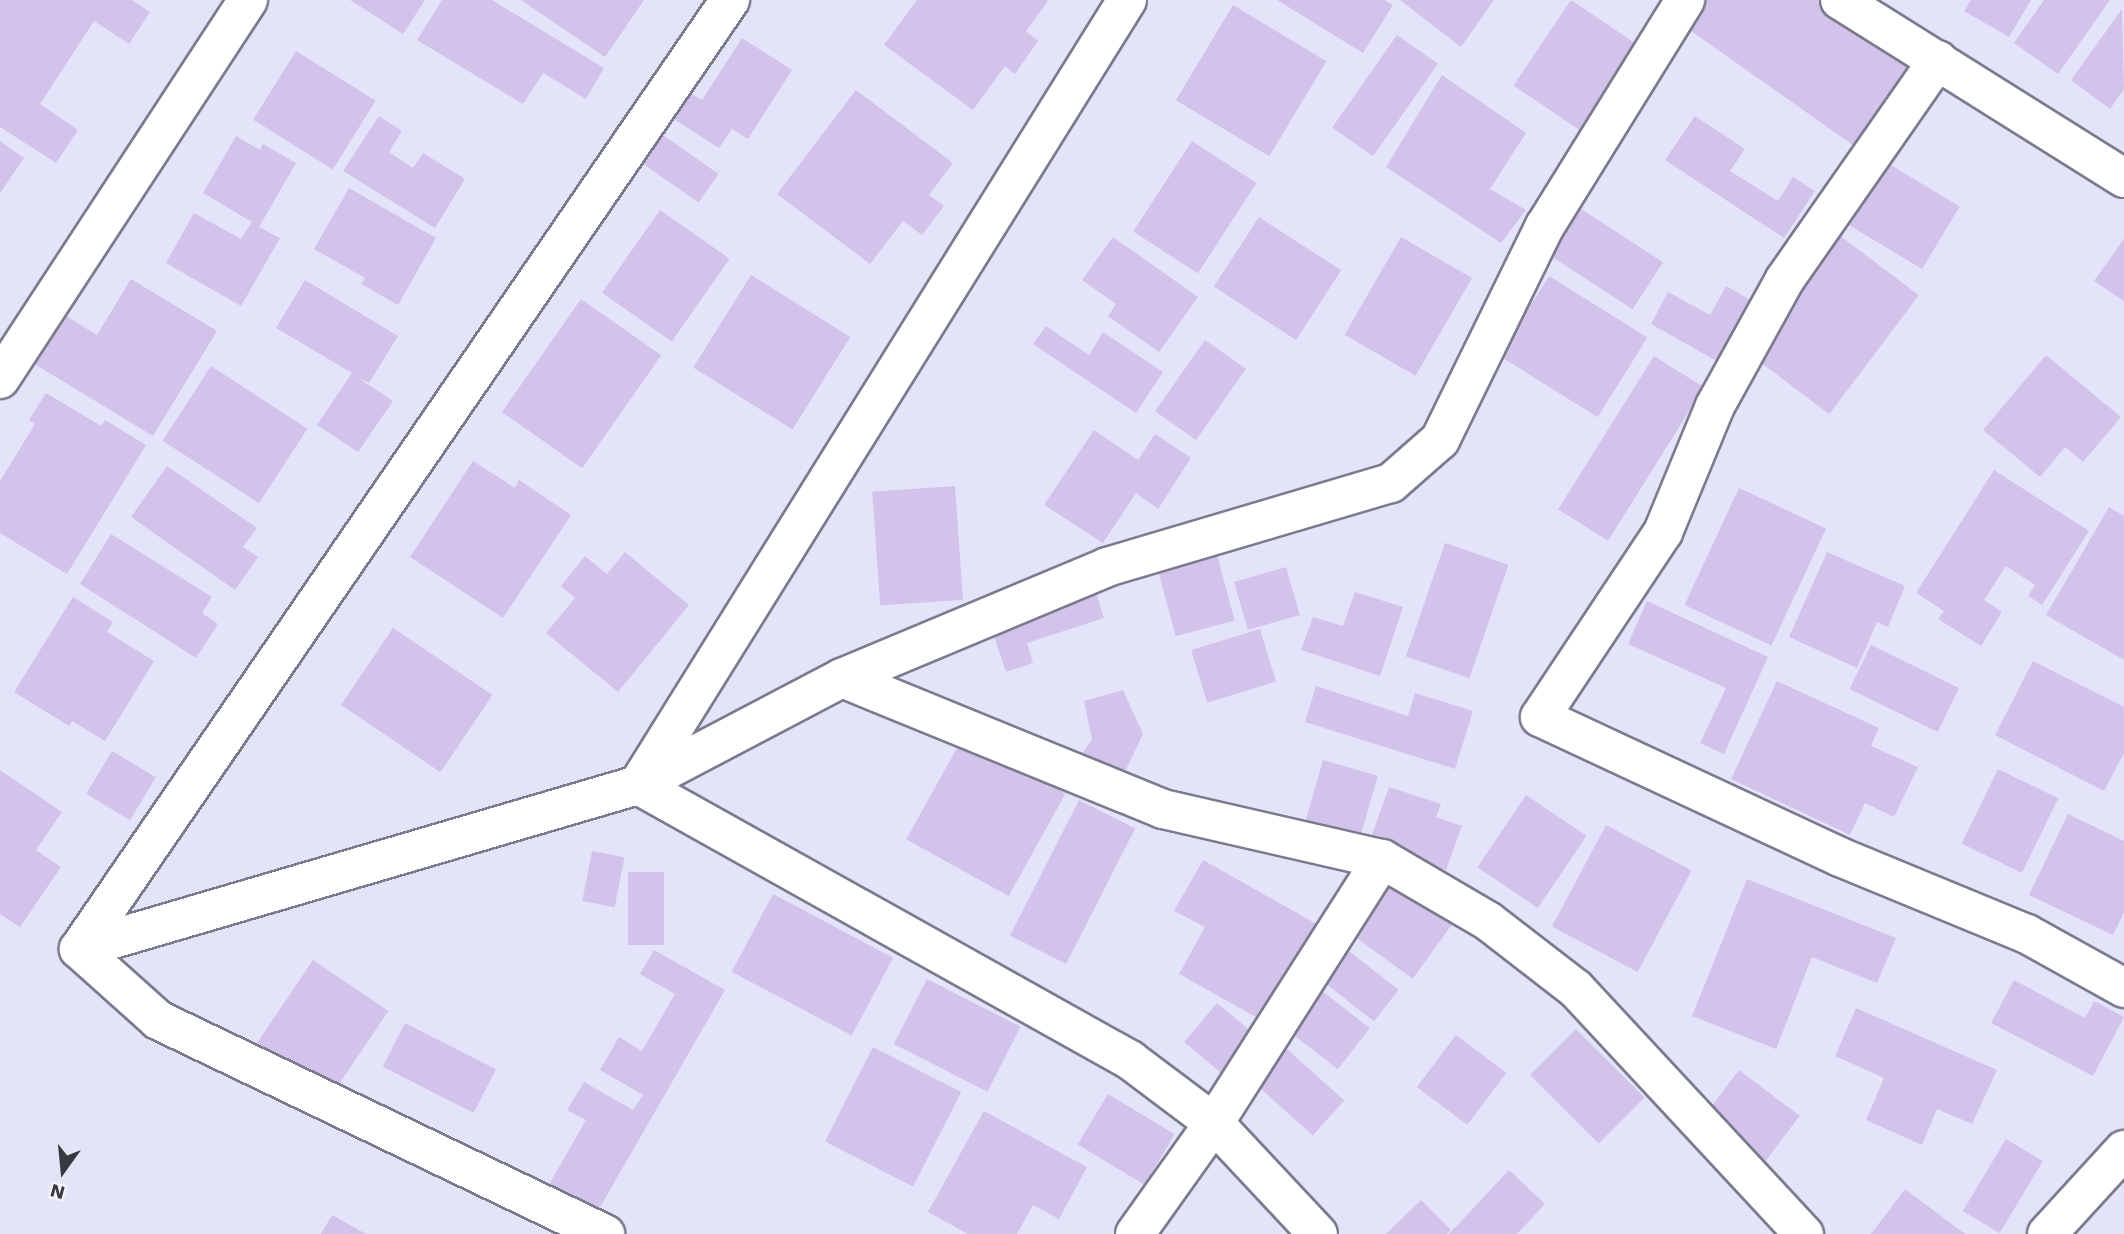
<!DOCTYPE html>
<style>
body{margin:0}
#map{position:relative;width:2124px;height:1234px;overflow:hidden;background:#e3e4fa;font-family:"Work Sans",sans-serif}
div>[style]{position:absolute}
[style*='--x']{left:calc(var(--x)*1px);top:calc(var(--y)*1px);width:calc(var(--w)*1px);rotate:calc(var(--a)*1deg)}
.building>*{inset:0;background:#d3c3ea;transform-origin:0 0}
.roads{filter:drop-shadow(2px 0 #7b7b8f) drop-shadow(-2px 0 #7b7b8f) drop-shadow(0 2px #7b7b8f) drop-shadow(0 -2px #7b7b8f)}
.minor>*{height:38px;margin:-19px;padding:0 19px;transform-origin:19px;border-radius:19px;background:#fff}
span{translate:-50% -50%;white-space:nowrap;text-align:center;line-height:1.15;-webkit-text-stroke:6px #f2f2fc;paint-order:stroke}
.north{position:absolute;left:28px;top:1136px;width:70px;height:70px;-webkit-text-stroke:5px #f2f2fc;paint-order:stroke;rotate:195deg;font-size:19px;font-weight:700;line-height:28px;text-align:center;color:#383840}
.north::after{content:'';display:block;margin:auto;width:24px;height:32px;background:#383840;clip-path:polygon(50% 0,100% 100%,50% 72%,0 100%)}
</style>
<div id="map">
<div class="building">
<i style="clip-path:polygon(0 0,132px 0,150px 12px,129px 44px,94px 21px,40px 104px,78px 130px,56px 163px,0 127px)"></i>
<i style="clip-path:polygon(350px 0,425px 0,403px 34px)"></i>
<i style="clip-path:polygon(442px 0,492px 0,604px 68px,586px 99px,543px 73px,523px 104px,417px 40px)"></i>
<i style="clip-path:polygon(521px 0,644px 0,605px 57px)"></i>
<i style="clip-path:polygon(917px 0,1046px 0,1048px 1px,1026px 31px,1038px 41px,1015px 74px,1005px 66px,973px 110px,884px 45px)"></i>
<i style="clip-path:polygon(1277px 0,1384px 0,1393px 5px,1363px 53px)"></i>
<i style="clip-path:polygon(1400px 0,1494px 0,1461px 47px)"></i>
<i style="left:1571px;top:0;width:94px;height:103px;rotate:34deg"></i>
<i style="clip-path:polygon(1702px 0,1825px 0,1923px 69px,1864px 153px,1684px 26px)"></i>
<i style="clip-path:polygon(1971px 0,2031px 0,2009px 37px,1964px 11px)"></i>
<i style="clip-path:polygon(2044px 0,2110px 0,2058px 74px,2014px 43px)"></i>
<i style="left:1233px;top:5px;width:109px;height:111px;rotate:31deg"></i>
<i style="clip-path:polygon(2122px 9px,2124px 89px,2110px 109px,2071px 80px)"></i>
<i style="left:1397px;top:35px;width:50px;height:113px;rotate:35deg"></i>
<i style="clip-path:polygon(742px 38px,792px 70px,748px 139px,732px 129px,719px 148px,669px 116px,685px 90px,702px 100px)"></i>
<i style="left:296px;top:51px;width:94px;height:81px;rotate:32deg"></i>
<i style="clip-path:polygon(1442px 75px,1526px 133px,1490px 189px,1526px 210px,1501px 243px,1386px 167px)"></i>
<i style="clip-path:polygon(856px 90px,953px 163px,929px 195px,944px 206px,922px 235px,903px 221px,870px 264px,777px 194px)"></i>
<i style="clip-path:polygon(379px 116px,402px 131px,389px 152px,413px 168px,423px 153px,465px 179px,435px 228px,343px 171px)"></i>
<i style="clip-path:polygon(1695px 116px,1745px 149px,1730px 171px,1778px 201px,1793px 177px,1815px 191px,1784px 238px,1665px 160px)"></i>
<i style="left:653px;top:128px;width:80px;height:35px;rotate:35deg"></i>
<i style="clip-path:polygon(236px 136px,260px 150px,263px 144px,296px 163px,259px 227px,280px 238px,241px 306px,166px 263px,194px 213px,241px 239px,252px 222px,203px 193px)"></i>
<i style="clip-path:polygon(0 141px,24px 158px,0 193px)"></i>
<i style="left:1192px;top:141px;width:77px;height:108px;rotate:33deg"></i>
<i style="left:1874px;top:155px;width:100px;height:73px;rotate:31deg"></i>
<i style="clip-path:polygon(349px 188px,436px 238px,398px 305px,361px 284px,365px 278px,314px 249px)"></i>
<i style="left:1575px;top:205px;width:105px;height:56px;rotate:33deg"></i>
<i style="left:660px;top:210px;width:85px;height:101px;rotate:35deg"></i>
<i style="left:1259px;top:217px;width:98px;height:83px;rotate:33deg"></i>
<i style="left:1839px;top:235px;width:100px;height:149px;rotate:37deg"></i>
<i style="clip-path:polygon(1113px 237px,1198px 297px,1159px 352px,1108px 316px,1116px 304px,1082px 280px)"></i>
<i style="left:1401px;top:237px;width:82px;height:113px;rotate:30deg"></i>
<i style="clip-path:polygon(2124px 239px,2124px 301px,2094px 281px)"></i>
<i style="left:751px;top:275px;width:117px;height:109px;rotate:32deg"></i>
<i style="left:1549px;top:276px;width:116px;height:94px;rotate:32deg"></i>
<i style="clip-path:polygon(131px 279px,217px 331px,153px 436px,28px 360px,58px 311px,97px 335px)"></i>
<i style="clip-path:polygon(305px 280px,398px 336px,369px 383px,357px 377px,393px 401px,358px 452px,317px 425px,352px 373px,276px 328px)"></i>
<i style="clip-path:polygon(1726px 286px,1754px 302px,1720px 363px,1651px 324px,1668px 292px,1710px 315px)"></i>
<i style="left:581px;top:299px;width:98px;height:138px;rotate:35deg"></i>
<i style="clip-path:polygon(1046px 326px,1089px 355px,1103px 332px,1163px 372px,1136px 413px,1033px 344px)"></i>
<i style="left:1205px;top:340px;width:50px;height:87px;rotate:35deg"></i>
<i style="clip-path:polygon(2046px 355px,2121px 417px,2083px 462px,2065px 447px,2040px 477px,1983px 430px)"></i>
<i style="left:1654px;top:356px;width:59px;height:181px;rotate:32deg"></i>
<i style="left:211px;top:366px;width:115px;height:89px;rotate:33deg"></i>
<i style="clip-path:polygon(46px 393px,101px 426px,105px 420px,146px 445px,67px 574px,0 533px,0 481px,35px 424px,29px 420px)"></i>
<i style="clip-path:polygon(1094px 430px,1138px 460px,1155px 434px,1191px 458px,1158px 509px,1136px 493px,1103px 543px,1044px 505px)"></i>
<i style="clip-path:polygon(473px 461px,515px 488px,519px 480px,571px 515px,503px 618px,410px 557px)"></i>
<i style="clip-path:polygon(167px 466px,257px 528px,243px 547px,258px 557px,235px 590px,131px 517px)"></i>
<i style="clip-path:polygon(1994px 470px,2089px 531px,2042px 605px,2028px 596px,2035px 585px,2006px 566px,1984px 600px,2002px 612px,1981px 646px,1938px 619px,1944px 611px,1916px 593px)"></i>
<i style="left:955px;top:486px;width:114px;height:83px;rotate:86deg"></i>
<i style="left:1739px;top:488px;width:96px;height:129px;rotate:25deg"></i>
<i style="clip-path:polygon(2109px 507px,2124px 516px,2124px 660px,2046px 615px)"></i>
<i style="clip-path:polygon(111px 534px,212px 597px,202px 613px,218px 624px,196px 658px,80px 584px)"></i>
<i style="left:1445px;top:543px;width:67px;height:120px;rotate:19deg"></i>
<i style="left:1216px;top:551px;width:72px;height:61px;rotate:75deg"></i>
<i style="clip-path:polygon(625px 552px,689px 605px,618px 692px,546px 633px,575px 598px,561px 586px,585px 556px,607px 574px)"></i>
<i style="clip-path:polygon(1827px 552px,1905px 586px,1888px 627px,1877px 622px,1857px 668px,1789px 637px)"></i>
<i style="left:1286px;top:567px;width:50px;height:54px;rotate:74deg"></i>
<i style="clip-path:polygon(1095px 589px,1104px 618px,1027px 643px,1033px 663px,1006px 672px,990px 624px)"></i>
<i style="clip-path:polygon(1355px 592px,1403px 607px,1380px 676px,1301px 650px,1313px 617px,1343px 626px)"></i>
<i style="clip-path:polygon(73px 597px,113px 622px,107px 632px,154px 661px,105px 741px,72px 721px,69px 726px,14px 692px)"></i>
<i style="clip-path:polygon(1647px 601px,1768px 657px,1724px 754px,1700px 743px,1726px 688px,1628px 644px)"></i>
<i style="left:393px;top:628px;width:120px;height:93px;rotate:34deg"></i>
<i style="left:1260px;top:629px;width:55px;height:72px;rotate:73deg"></i>
<i style="left:1871px;top:645px;width:98px;height:49px;rotate:26deg"></i>
<i style="clip-path:polygon(2033px 661px,2124px 707px,2124px 753px,2104px 791px,1995px 735px)"></i>
<i style="clip-path:polygon(1777px 681px,1879px 728px,1871px 746px,1918px 767px,1894px 817px,1865px 803px,1850px 835px,1731px 779px)"></i>
<i style="clip-path:polygon(1316px 686px,1408px 716px,1415px 693px,1473px 711px,1455px 769px,1305px 722px)"></i>
<i style="clip-path:polygon(1123px 690px,1143px 734px,1121px 780px,1078px 759px,1092px 740px,1084px 701px)"></i>
<i style="left:963px;top:737px;width:117px;height:117px;rotate:29deg"></i>
<i style="left:112px;top:751px;width:51px;height:50px;rotate:31deg"></i>
<i style="left:1323px;top:760px;width:57px;height:66px;rotate:16deg"></i>
<i style="left:1998px;top:769px;width:67px;height:83px;rotate:26deg"></i>
<i style="clip-path:polygon(0 770px,62px 812px,36px 850px,61px 867px,20px 927px,0 914px)"></i>
<i style="clip-path:polygon(1389px 787px,1441px 804px,1436px 817px,1462px 826px,1446px 870px,1369px 843px)"></i>
<i style="left:1526px;top:795px;width:73px;height:87px;rotate:34deg"></i>
<i style="left:1079px;top:800px;width:63px;height:152px;rotate:27deg"></i>
<i style="clip-path:polygon(2068px 814px,2124px 841px,2124px 912px,2113px 935px,2029px 895px)"></i>
<i style="left:1606px;top:825px;width:97px;height:115px;rotate:28deg"></i>
<i style="left:592px;top:851px;width:33px;height:51px;rotate:11deg"></i>
<i style="clip-path:polygon(1203px 860px,1320px 926px,1265px 1022px,1179px 974px,1205px 927px,1174px 911px)"></i>
<i style="left:628px;top:872px;width:36px;height:73px"></i>
<i style="left:1393px;top:873px;width:78px;height:74px;rotate:36deg"></i>
<i style="clip-path:polygon(1747px 879px,1896px 938px,1877px 983px,1812px 957px,1776px 1049px,1692px 1016px)"></i>
<i style="left:773px;top:894px;width:136px;height:88px;rotate:28deg"></i>
<i style="left:1345px;top:948px;width:68px;height:40px;rotate:38deg"></i>
<i style="clip-path:polygon(654px 950px,725px 990px,595px 1216px,547px 1188px,586px 1120px,567px 1110px,584px 1082px,633px 1110px,643px 1095px,600px 1070px,619px 1037px,642px 1051px,675px 994px,640px 974px)"></i>
<i style="left:313px;top:960px;width:91px;height:100px;rotate:34deg"></i>
<i style="left:927px;top:979px;width:105px;height:73px;rotate:27deg"></i>
<i style="clip-path:polygon(2014px 980px,2085px 1018px,2094px 1001px,2124px 1017px,2093px 1076px,1991px 1023px)"></i>
<i style="left:1317px;top:987px;width:67px;height:52px;rotate:38deg"></i>
<i style="left:1217px;top:1003px;width:62px;height:51px;rotate:40deg"></i>
<i style="clip-path:polygon(1856px 1008px,1997px 1070px,1972px 1124px,1937px 1109px,1922px 1145px,1866px 1120px,1884px 1078px,1835px 1056px)"></i>
<i style="left:405px;top:1023px;width:102px;height:49px;rotate:27deg"></i>
<i style="left:1576px;top:1029px;width:97px;height:65px;rotate:45deg"></i>
<i style="left:1456px;top:1035px;width:63px;height:65px;rotate:37deg"></i>
<i style="left:873px;top:1047px;width:99px;height:106px;rotate:27deg"></i>
<i style="left:1287px;top:1049px;width:77px;height:47px;rotate:42deg"></i>
<i style="left:1739px;top:1070px;width:76px;height:58px;rotate:37deg"></i>
<i style="left:1108px;top:1094px;width:78px;height:59px;rotate:31deg"></i>
<i style="clip-path:polygon(984px 1111px,1087px 1167px,1059px 1219px,1033px 1205px,1017px 1234px,968px 1234px,928px 1212px)"></i>
<i style="left:2006px;top:1139px;width:43px;height:84px;rotate:31deg"></i>
<i style="clip-path:polygon(1509px 1170px,1545px 1204px,1517px 1234px,1449px 1234px)"></i>
<i style="clip-path:polygon(1905px 1189px,1965px 1234px,1871px 1234px)"></i>
<i style="clip-path:polygon(1421px 1200px,1451px 1230px,1447px 1234px,1386px 1234px)"></i>
<i style="clip-path:polygon(332px 1215px,366px 1234px,321px 1234px)"></i>
</div>
<div class="roads">
<div class="minor">
<i style="--x:1127;--y:0;--w:925;--a:121.92"></i>
<i style="--x:638;--y:785;--w:564;--a:29.2"></i>
<i style="--x:1130;--y:1060;--w:105;--a:36.9"></i>
<i style="--x:1214;--y:1123;--w:152;--a:46.9"></i>
<i style="--x:1840;--y:0;--w:335;--a:32.1"></i>
<i style="--x:1938;--y:60;--w:269;--a:124.9"></i>
<i style="--x:1784;--y:281;--w:143;--a:118.9"></i>
<i style="--x:1715;--y:406;--w:136;--a:112.4"></i>
<i style="--x:1663;--y:532;--w:222;--a:123.6"></i>
<i style="--x:1540;--y:717;--w:331;--a:25"></i>
<i style="--x:1840;--y:857;--w:202;--a:22.4"></i>
<i style="--x:2027;--y:934;--w:111;--a:29.1"></i>
<i style="--x:0;--y:379;--w:453;--a:-56.8"></i>
<i style="--x:842;--y:678;--w:347;--a:22.2"></i>
<i style="--x:1163;--y:809;--w:225;--a:12.9"></i>
<i style="--x:1382;--y:859;--w:123;--a:30.3"></i>
<i style="--x:1488;--y:921;--w:111;--a:37.7"></i>
<i style="--x:1576;--y:989;--w:335;--a:47.1"></i>
<i style="--x:79;--y:949;--w:583;--a:-16.35"></i>
<i style="--x:638;--y:785;--w:230;--a:-27.7"></i>
<i style="--x:842;--y:678;--w:287;--a:-22.7"></i>
<i style="--x:1107;--y:567;--w:296;--a:-16.5"></i>
<i style="--x:1391;--y:483;--w:65;--a:-41.3"></i>
<i style="--x:1440;--y:440;--w:238;--a:-63.9"></i>
<i style="--x:1545;--y:226;--w:266;--a:-58.2"></i>
<i style="--x:79;--y:949;--w:1151;--a:-55.55"></i>
<i style="--x:79;--y:949;--w:106;--a:41.9"></i>
<i style="--x:158;--y:1020;--w:496;--a:25.6"></i>
<i style="--x:1135;--y:1234;--w:136;--a:-54.6"></i>
<i style="--x:1214;--y:1123;--w:313;--a:-57.5"></i>
<i style="--x:2047;--y:1234;--w:114;--a:-47.5"></i>
</div>
</div>
<div class="north">N</div>
</div>
